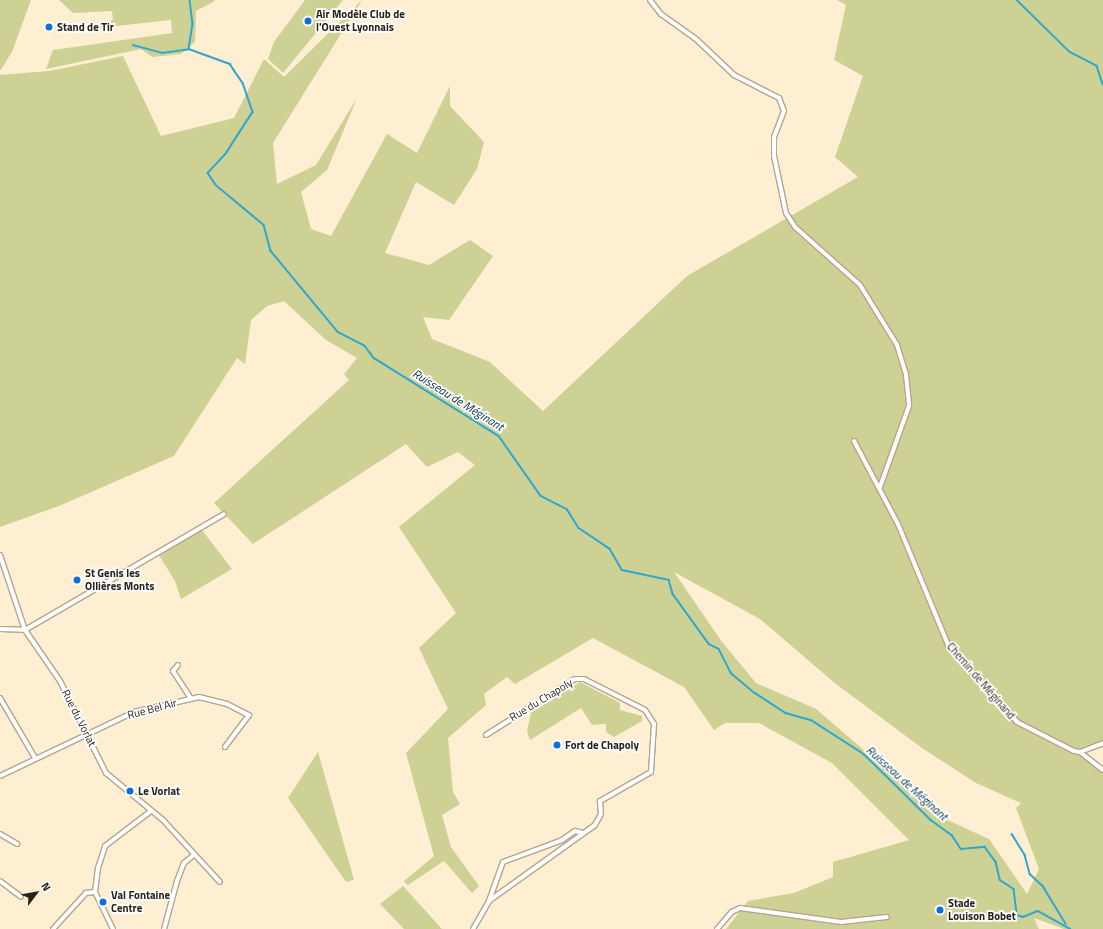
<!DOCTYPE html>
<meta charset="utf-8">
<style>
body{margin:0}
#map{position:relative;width:1103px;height:929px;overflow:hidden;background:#feeed2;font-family:"Titillium Web",sans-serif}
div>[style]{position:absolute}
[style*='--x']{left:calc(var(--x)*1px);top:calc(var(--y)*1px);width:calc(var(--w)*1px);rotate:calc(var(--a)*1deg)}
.green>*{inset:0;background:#cdd294}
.stream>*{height:1.5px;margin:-0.75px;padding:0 0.75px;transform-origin:0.75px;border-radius:0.75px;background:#2fa7ce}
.roads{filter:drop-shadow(1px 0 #b4a58b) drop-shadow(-1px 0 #b4a58b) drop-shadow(0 1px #b4a58b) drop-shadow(0 -1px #b4a58b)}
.minor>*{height:4px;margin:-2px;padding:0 2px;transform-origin:2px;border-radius:2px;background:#fff}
.dots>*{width:11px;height:11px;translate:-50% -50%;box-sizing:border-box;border:2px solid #fff;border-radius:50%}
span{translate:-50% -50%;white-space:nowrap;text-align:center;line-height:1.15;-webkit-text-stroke:3.5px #fff;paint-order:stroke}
.poi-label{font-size:11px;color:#272217;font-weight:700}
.left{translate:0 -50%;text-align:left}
.street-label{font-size:11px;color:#272217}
.water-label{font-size:12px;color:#003444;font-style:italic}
.north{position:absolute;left:16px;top:873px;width:40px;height:40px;-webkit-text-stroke:3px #fff;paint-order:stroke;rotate:58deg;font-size:11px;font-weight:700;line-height:16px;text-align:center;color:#272217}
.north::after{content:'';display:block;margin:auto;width:14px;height:18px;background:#272217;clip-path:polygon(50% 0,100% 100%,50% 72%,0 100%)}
</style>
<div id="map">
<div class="green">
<i style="clip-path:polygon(0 0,31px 0,12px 52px,0 71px)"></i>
<i style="clip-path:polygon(59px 0,214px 0,215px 1px,196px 11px,195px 42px,181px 54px,152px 57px,141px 49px,46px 69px,53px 50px,172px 33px,171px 20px,71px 31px,113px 20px,112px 11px,73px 13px)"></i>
<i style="clip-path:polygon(305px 0,343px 0,283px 73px,268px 59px,274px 42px)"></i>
<i style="clip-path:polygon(evenodd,362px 0,273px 143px,277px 184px,316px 165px,357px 98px,327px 170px,301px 192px,311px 229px,331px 236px,387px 134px,417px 153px,450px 86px,450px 106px,484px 142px,477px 169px,454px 205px,416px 182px,385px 253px,429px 265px,470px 240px,493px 256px,449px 320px,423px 317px,432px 339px,490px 362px,543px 411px,687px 276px,858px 177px,835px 157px,863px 76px,834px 60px,846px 5px,837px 0,1103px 0,1103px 743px,1080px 752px,1103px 769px,1103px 929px,1064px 929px,1034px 918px,1039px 929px,726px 929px,748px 901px,794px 893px,833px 877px,833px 862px,909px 840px,832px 763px,759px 723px,725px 723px,714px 730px,684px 687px,593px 638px,515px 684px,507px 677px,484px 694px,486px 705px,448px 738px,453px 792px,460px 804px,442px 815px,451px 847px,479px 886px,472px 893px,444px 861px,408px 885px,404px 881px,434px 856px,406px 753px,448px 709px,419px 648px,456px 613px,399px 527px,475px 465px,458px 452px,427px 467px,406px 444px,253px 544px,214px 503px,349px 380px,344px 374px,357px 358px,326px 340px,284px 301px,267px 306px,251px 320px,245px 364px,237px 358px,174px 456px,59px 506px,0 527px,0 75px,49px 71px,123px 56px,161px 136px,234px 118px,264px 59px,284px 77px,362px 0,630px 548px,760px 619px,836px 684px,922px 748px,976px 783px,1021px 803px,1016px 808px,1039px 869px,1027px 894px,989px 839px,943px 818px,816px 709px,756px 683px,722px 642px,674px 572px,630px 548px)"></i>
<i style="clip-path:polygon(203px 526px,202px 530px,232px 569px,181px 599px,175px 581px,157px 552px)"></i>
<i style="clip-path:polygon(580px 682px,620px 703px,620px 710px,642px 716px,642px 721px,614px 737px,606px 732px,606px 724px,592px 725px,581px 708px,530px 740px,527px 731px,531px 713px)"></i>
<i style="clip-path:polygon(318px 752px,354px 880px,346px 882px,288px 798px)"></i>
<i style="clip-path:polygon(403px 886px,442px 929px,404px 929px,380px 904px)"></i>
</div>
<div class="stream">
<i style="--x:190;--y:0;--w:24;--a:83"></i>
<i style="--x:193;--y:24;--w:25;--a:99"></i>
<i style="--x:189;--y:49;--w:44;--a:20.1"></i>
<i style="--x:230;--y:64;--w:23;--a:56"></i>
<i style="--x:243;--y:83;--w:31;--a:71"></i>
<i style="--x:253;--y:112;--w:50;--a:122.7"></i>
<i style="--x:226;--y:154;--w:26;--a:133"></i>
<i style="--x:208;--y:173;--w:14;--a:56"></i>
<i style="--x:216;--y:185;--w:62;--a:39.8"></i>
<i style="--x:264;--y:225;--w:27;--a:75"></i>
<i style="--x:271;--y:251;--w:105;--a:50.4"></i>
<i style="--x:338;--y:332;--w:30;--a:27"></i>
<i style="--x:365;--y:346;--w:15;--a:53"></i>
<i style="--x:374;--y:358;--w:147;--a:32"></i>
<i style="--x:499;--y:436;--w:73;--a:55"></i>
<i style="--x:541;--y:496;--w:29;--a:27"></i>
<i style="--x:567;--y:509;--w:22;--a:58"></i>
<i style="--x:579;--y:528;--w:37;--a:34"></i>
<i style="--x:610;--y:549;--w:24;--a:60"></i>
<i style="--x:622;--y:570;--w:48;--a:12"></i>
<i style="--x:669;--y:580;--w:15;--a:74"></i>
<i style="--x:673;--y:594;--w:62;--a:54.2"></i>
<i style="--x:709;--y:644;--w:11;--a:27"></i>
<i style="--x:719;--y:649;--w:27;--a:63"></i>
<i style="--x:731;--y:673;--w:31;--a:40"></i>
<i style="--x:755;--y:693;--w:37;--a:33"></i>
<i style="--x:786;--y:713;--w:26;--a:16"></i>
<i style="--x:811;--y:720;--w:63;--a:32.7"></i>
<i style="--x:864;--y:754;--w:94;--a:44.6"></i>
<i style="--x:931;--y:820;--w:26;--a:36"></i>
<i style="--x:952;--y:835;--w:17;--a:57"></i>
<i style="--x:961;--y:849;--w:24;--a:-5"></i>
<i style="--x:985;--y:847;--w:19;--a:54"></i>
<i style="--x:996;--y:862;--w:18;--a:77"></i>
<i style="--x:1000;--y:880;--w:17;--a:33"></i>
<i style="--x:1014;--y:889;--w:26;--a:83"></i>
<i style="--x:1017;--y:915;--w:6;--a:18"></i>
<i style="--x:1023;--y:917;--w:16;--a:-22"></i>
<i style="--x:1038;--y:911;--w:37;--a:29"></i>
<i style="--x:1017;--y:0;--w:74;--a:44.5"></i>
<i style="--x:1070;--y:52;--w:30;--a:27"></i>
<i style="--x:1097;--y:66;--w:19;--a:72"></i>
<i style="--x:133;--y:45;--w:30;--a:15"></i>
<i style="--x:162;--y:53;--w:27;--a:-8"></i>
<i style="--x:1012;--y:834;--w:25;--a:58"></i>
<i style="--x:1025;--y:855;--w:20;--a:75"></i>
<i style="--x:1030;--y:874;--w:18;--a:43"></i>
<i style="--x:1043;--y:886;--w:44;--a:58.8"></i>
</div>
<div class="roads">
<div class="minor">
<i style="--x:650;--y:0;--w:18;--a:52"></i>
<i style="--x:661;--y:14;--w:44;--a:35.8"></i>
<i style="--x:697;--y:40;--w:51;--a:43.4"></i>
<i style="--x:734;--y:75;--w:51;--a:27.1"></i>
<i style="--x:779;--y:98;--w:14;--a:69"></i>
<i style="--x:784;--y:111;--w:28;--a:111"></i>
<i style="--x:774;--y:137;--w:19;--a:90"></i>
<i style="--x:774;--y:156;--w:58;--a:78.1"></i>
<i style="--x:786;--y:213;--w:17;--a:57"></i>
<i style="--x:795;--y:227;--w:87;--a:41.7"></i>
<i style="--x:860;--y:285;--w:70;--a:58.3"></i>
<i style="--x:897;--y:345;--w:31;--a:73"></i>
<i style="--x:906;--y:375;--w:31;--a:84"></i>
<i style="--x:909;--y:406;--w:86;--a:109.7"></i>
<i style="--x:854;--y:441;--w:94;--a:62.1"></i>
<i style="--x:898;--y:524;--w:131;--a:67.5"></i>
<i style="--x:948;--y:645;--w:103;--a:48.1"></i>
<i style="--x:1017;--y:722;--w:64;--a:27"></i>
<i style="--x:1074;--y:751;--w:6;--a:9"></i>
<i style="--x:1080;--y:752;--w:25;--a:-21"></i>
<i style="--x:0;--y:555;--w:79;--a:71.6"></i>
<i style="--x:25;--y:630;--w:62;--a:55.5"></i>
<i style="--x:60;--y:681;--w:103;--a:63.4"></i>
<i style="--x:106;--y:773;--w:74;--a:39.5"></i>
<i style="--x:163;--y:820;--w:84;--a:47.4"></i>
<i style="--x:0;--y:629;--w:25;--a:2"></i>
<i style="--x:25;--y:630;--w:230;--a:-30.2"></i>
<i style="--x:178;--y:665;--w:8;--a:130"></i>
<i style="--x:173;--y:671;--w:33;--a:57"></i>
<i style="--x:0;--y:698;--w:69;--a:59.7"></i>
<i style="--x:486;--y:735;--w:105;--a:-32.2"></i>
<i style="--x:575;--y:679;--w:9;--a:0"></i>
<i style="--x:584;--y:679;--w:68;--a:26.9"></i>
<i style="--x:645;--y:710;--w:17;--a:57"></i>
<i style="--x:654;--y:724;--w:48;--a:93.6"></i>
<i style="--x:651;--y:772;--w:59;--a:150.4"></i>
<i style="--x:600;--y:801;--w:13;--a:86"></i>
<i style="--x:601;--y:814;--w:13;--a:119"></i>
<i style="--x:595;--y:825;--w:130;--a:144.4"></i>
<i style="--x:1080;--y:752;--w:29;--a:38"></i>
<i style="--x:0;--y:776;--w:148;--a:-25.5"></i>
<i style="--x:134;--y:712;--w:67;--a:-13"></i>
<i style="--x:199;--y:697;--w:29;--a:14"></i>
<i style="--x:227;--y:704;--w:25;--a:27"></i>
<i style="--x:249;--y:715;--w:40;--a:127"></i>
<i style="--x:0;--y:834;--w:20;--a:30"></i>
<i style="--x:0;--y:881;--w:26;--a:37"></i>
<i style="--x:53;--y:929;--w:49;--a:-47.5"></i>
<i style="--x:86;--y:893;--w:9;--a:-6"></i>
<i style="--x:113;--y:929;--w:41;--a:-115.9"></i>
<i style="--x:95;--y:892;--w:24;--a:-83"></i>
<i style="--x:98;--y:868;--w:23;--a:-72"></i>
<i style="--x:105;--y:846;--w:58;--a:-37.3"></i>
<i style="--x:164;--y:929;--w:50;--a:-74.8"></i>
<i style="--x:177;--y:881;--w:19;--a:-69"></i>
<i style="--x:184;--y:863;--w:13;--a:-39"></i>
<i style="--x:473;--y:929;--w:32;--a:-60"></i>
<i style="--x:489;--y:901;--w:41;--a:-70.3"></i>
<i style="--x:503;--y:862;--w:63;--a:-20.4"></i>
<i style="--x:562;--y:840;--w:16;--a:-35"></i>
<i style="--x:575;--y:831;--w:8;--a:14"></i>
<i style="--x:717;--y:929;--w:23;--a:-49"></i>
<i style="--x:732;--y:912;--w:9;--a:-27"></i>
<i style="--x:740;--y:908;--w:102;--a:7.9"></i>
<i style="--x:841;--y:922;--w:46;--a:-6.2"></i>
</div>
</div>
<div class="dots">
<i style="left:308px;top:21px;background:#106fd7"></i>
<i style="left:49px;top:27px;background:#106fd7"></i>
<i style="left:77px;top:580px;background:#106fd7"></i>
<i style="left:557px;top:745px;background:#106fd7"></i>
<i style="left:130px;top:791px;background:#106fd7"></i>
<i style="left:103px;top:902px;background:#106fd7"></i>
<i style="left:940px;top:910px;background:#106fd7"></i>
</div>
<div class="poi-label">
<span class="left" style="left:316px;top:21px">Air Modèle Club de<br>l'Ouest Lyonnais</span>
<span class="left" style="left:57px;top:27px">Stand de Tir</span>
<span class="left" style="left:85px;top:580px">St Genis les<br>Ollières Monts</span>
<span class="left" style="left:565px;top:745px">Fort de Chapoly</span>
<span class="left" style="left:138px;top:791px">Le Vorlat</span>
<span class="left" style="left:111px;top:902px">Val Fontaine<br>Centre</span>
<span class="left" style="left:948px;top:910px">Stade<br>Louison Bobet</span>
</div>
<div class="street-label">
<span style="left:981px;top:681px;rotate:49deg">Chemin de Méginand</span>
<span style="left:541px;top:700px;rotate:-31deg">Rue du Chapoly</span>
<span style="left:152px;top:709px;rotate:-15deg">Rue Bel Air</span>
<span style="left:79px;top:718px;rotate:63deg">Rue du Vorlat</span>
</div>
<div class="water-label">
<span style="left:458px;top:400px;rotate:32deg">Ruisseau de Méginant</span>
<span style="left:907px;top:783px;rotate:42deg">Ruisseau de Méginant</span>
</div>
<div class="north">N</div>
</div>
